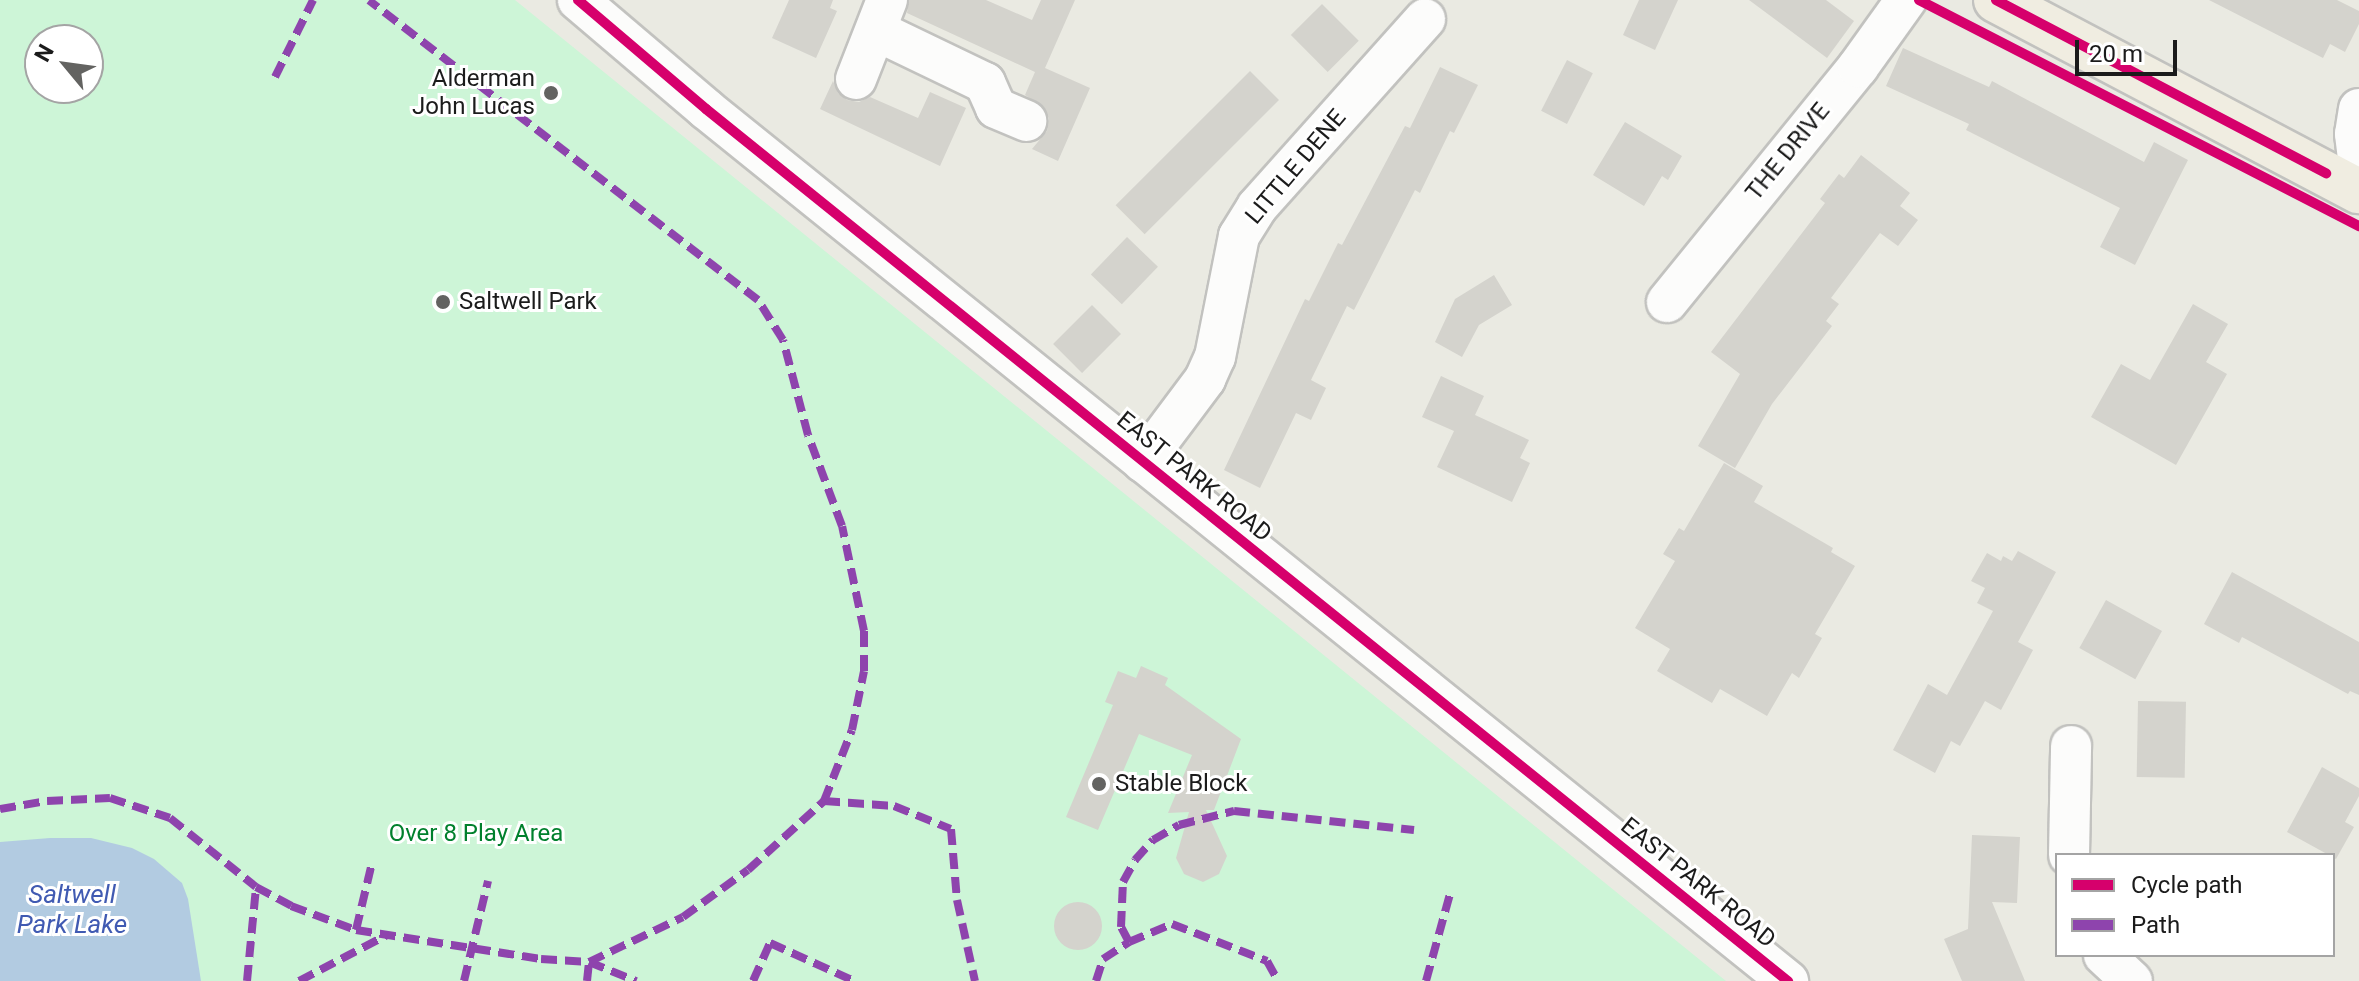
<!DOCTYPE html>
<style>
body{margin:0}
#map{position:relative;width:2359px;height:981px;overflow:hidden;background:#eaeae2;font-family:Roboto,sans-serif}
div>[style]{position:absolute}
[style*='--x']{left:calc(var(--x)*1px);top:calc(var(--y)*1px);width:calc(var(--w)*1px);rotate:calc(var(--a)*1deg)}
.park>*{inset:0;background:#cdf5d7}
.water>*{inset:0;background:#b2cbe1}
.building>*{inset:0;background:#d4d3cd;transform-origin:0 0}
.round{border-radius:50%}
.roads{filter:drop-shadow(2px 0 #c2c2bf) drop-shadow(-2px 0 #c2c2bf) drop-shadow(0 2px #c2c2bf) drop-shadow(0 -2px #c2c2bf)}
.street>*{height:40px;margin:-20px;padding:0 20px;transform-origin:20px;border-radius:20px;background:#fcfcfb}
.primary>*{height:44px;margin:-22px;padding:0 22px;transform-origin:22px;border-radius:22px;background:#f0ede1}
.quiet>*{height:8px;margin-top:-4px;transform-origin:0;background:repeating-linear-gradient(90deg,#8e44ad 0 16px,transparent 0 24px)}
.cycleway>*{height:10px;margin:-5px;padding:0 5px;transform-origin:5px;border-radius:5px;background:#d6006c}
.dots>*{width:22px;height:22px;translate:-50% -50%;box-sizing:border-box;border:4px solid #fff;border-radius:50%}
span{translate:-50% -50%;white-space:nowrap;text-align:center;line-height:1.15;-webkit-text-stroke:6px #fff;paint-order:stroke}
.poi-label{font-size:24px;color:#1b1b1b}
.right{translate:-100% -50%;text-align:right}
.left{translate:0 -50%;text-align:left}
.street-label{font-size:24px;color:#1b1b1b}
.park-label{font-size:24px;color:#01802d}
.water-label{font-size:26px;color:#405ab2;font-style:italic}
.legend{position:absolute;left:2055px;top:853px;width:280px;height:104px;box-sizing:border-box;background:#fff;border:2px solid #a4a4a4;margin:0;padding:10px 14px;list-style:none;font-size:24px;color:#1b1b1b}
.legend li{display:flex;align-items:center;gap:16px;height:40px}
.legend b{width:40px;border:2px solid #a4a4a4}
.north{position:absolute;left:24px;top:24px;width:80px;height:80px;box-sizing:border-box;background:#fff;border:2px solid #a4a4a4;border-radius:50%;rotate:299deg;font-size:22px;font-weight:700;line-height:32px;text-align:center;color:#1b1b1b}
.north::after{content:'';display:block;margin:auto;width:28px;height:36px;background:#636361;clip-path:polygon(50% 0,100% 100%,50% 72%,0 100%)}
.scale{position:absolute;left:2075px;top:40px;width:102px;height:36px;box-sizing:border-box;border:4px solid #1b1b1b;border-top:0;padding-left:10px;font-size:24px;line-height:28px;white-space:nowrap;color:#1b1b1b;-webkit-text-stroke:6px #fff;paint-order:stroke}
</style>
<div id="map">
<div class="park">
<i style="clip-path:polygon(evenodd,0 0,515px 0,1726px 981px,0 981px,0 0,40px 40px,88px 40px,88px 88px,40px 88px,40px 40px)"></i>
</div>
<div class="water">
<i style="clip-path:polygon(50px 838px,91px 838px,132px 848px,154px 859px,182px 883px,188px 899px,201px 981px,0 981px,0 842px)"></i>
</div>
<div class="building">
<i style="clip-path:polygon(789px 0,833px 0,830px 8px,837px 11px,816px 58px,772px 38px)"></i>
<i style="clip-path:polygon(909px 0,986px 0,1032px 20px,1041px 0,1075px 0,1045px 68px,1090px 88px,1058px 161px,1032px 149px,1047px 131px,1049px 119px,1044px 107px,1025px 95px,1035px 72px,907px 13px)"></i>
<i style="clip-path:polygon(1639px 0,1678px 0,1655px 50px,1623px 35px)"></i>
<i style="clip-path:polygon(1749px 0,1826px 0,1854px 21px,1827px 58px)"></i>
<i style="clip-path:polygon(2209px 0,2337px 0,2359px 11px,2359px 24px,2345px 52px,2330px 44px,2323px 58px)"></i>
<i style="left:1322px;top:4px;width:52px;height:44px;rotate:45deg"></i>
<i style="clip-path:polygon(1903px 48px,1989px 87px,1992px 81px,2144px 162px,2154px 142px,2188px 160px,2135px 265px,2100px 247px,2120px 208px,1966px 130px,1969px 124px,1886px 86px)"></i>
<i style="left:1567px;top:60px;width:29px;height:57px;rotate:27deg"></i>
<i style="clip-path:polygon(1440px 67px,1478px 85px,1454px 133px,1450px 131px,1420px 193px,1415px 190px,1354px 310px,1347px 306px,1311px 380px,1326px 388px,1311px 420px,1296px 413px,1260px 488px,1224px 470px,1305px 299px,1309px 301px,1338px 243px,1342px 245px,1405px 126px,1410px 128px)"></i>
<i style="left:1250px;top:71px;width:41px;height:190px;rotate:45deg"></i>
<i style="clip-path:polygon(833px 81px,838px 93px,847px 100px,859px 102px,870px 97px,918px 118px,930px 92px,966px 108px,940px 166px,820px 109px)"></i>
<i style="clip-path:polygon(1625px 122px,1682px 156px,1668px 180px,1662px 176px,1644px 206px,1593px 175px)"></i>
<i style="clip-path:polygon(1861px 155px,1910px 193px,1900px 206px,1918px 220px,1898px 246px,1880px 233px,1831px 298px,1839px 304px,1826px 321px,1832px 326px,1772px 404px,1735px 468px,1698px 446px,1740px 374px,1711px 352px,1825px 203px,1820px 199px,1839px 174px,1844px 178px)"></i>
<i style="left:1127px;top:237px;width:43px;height:52px;rotate:44deg"></i>
<i style="clip-path:polygon(1494px 275px,1512px 305px,1479px 325px,1462px 357px,1435px 342px,1455px 299px)"></i>
<i style="clip-path:polygon(2193px 304px,2228px 324px,2206px 362px,2227px 374px,2176px 465px,2091px 417px,2121px 364px,2150px 380px)"></i>
<i style="left:1092px;top:305px;width:41px;height:55px;rotate:45deg"></i>
<i style="clip-path:polygon(1441px 376px,1484px 396px,1475px 415px,1529px 440px,1520px 458px,1530px 463px,1512px 502px,1437px 467px,1454px 431px,1422px 417px)"></i>
<i style="clip-path:polygon(1724px 463px,1763px 486px,1754px 502px,1833px 548px,1831px 552px,1855px 566px,1815px 634px,1822px 638px,1799px 678px,1792px 673px,1767px 716px,1720px 689px,1712px 703px,1657px 671px,1670px 649px,1635px 628px,1675px 561px,1663px 554px,1679px 528px,1684px 531px)"></i>
<i style="clip-path:polygon(2018px 551px,2056px 572px,2018px 642px,2033px 650px,2001px 710px,1985px 701px,1960px 746px,1951px 741px,1935px 773px,1893px 750px,1928px 684px,1947px 695px,1993px 611px,1977px 603px,1985px 588px,1971px 581px,1987px 553px,2001px 561px,2003px 556px,2012px 561px)"></i>
<i style="clip-path:polygon(2232px 572px,2359px 642px,2359px 695px,2350px 691px,2348px 694px,2242px 637px,2239px 643px,2204px 624px)"></i>
<i style="left:2106px;top:600px;width:64px;height:55px;rotate:29deg"></i>
<i style="clip-path:polygon(1141px 666px,1168px 678px,1165px 685px,1241px 739px,1214px 810px,1206px 810px,1227px 856px,1219px 874px,1203px 882px,1184px 874px,1176px 858px,1189px 812px,1168px 813px,1192px 755px,1139px 734px,1098px 830px,1066px 817px,1113px 705px,1105px 702px,1118px 671px,1136px 678px)"></i>
<i style="left:2138px;top:701px;width:48px;height:76px;rotate:1deg"></i>
<i style="clip-path:polygon(2322px 767px,2359px 788px,2359px 796px,2345px 822px,2354px 827px,2336px 859px,2287px 832px)"></i>
<i style="clip-path:polygon(1972px 835px,2020px 837px,2017px 903px,1992px 902px,2025px 981px,1962px 981px,1944px 939px,1968px 929px)"></i>
<i class="round" style="left:1054px;top:902px;width:48px;height:48px"></i>
</div>
<div class="roads">
<div class="street">
<i style="--x:578;--y:0;--w:168;--a:40.4"></i>
<i style="--x:706;--y:109;--w:1390;--a:38.87"></i>
<i style="--x:877;--y:31;--w:120;--a:25.7"></i>
<i style="--x:985;--y:83;--w:27;--a:66"></i>
<i style="--x:996;--y:108;--w:33;--a:23"></i>
<i style="--x:856;--y:79;--w:85;--a:-68.6"></i>
<i style="--x:2359;--y:109;--w:25;--a:99"></i>
<i style="--x:2355;--y:134;--w:32;--a:83"></i>
<i style="--x:1667;--y:302;--w:303;--a:-50.9"></i>
<i style="--x:1858;--y:67;--w:82;--a:-54.4"></i>
<i style="--x:1143;--y:462;--w:104;--a:-53.2"></i>
<i style="--x:1205;--y:379;--w:24;--a:-66"></i>
<i style="--x:1215;--y:357;--w:123;--a:-78.8"></i>
<i style="--x:1239;--y:236;--w:34;--a:-58"></i>
<i style="--x:1257;--y:207;--w:252;--a:-48.2"></i>
<i style="--x:2069;--y:855;--w:109;--a:-88.9"></i>
<i style="--x:2104;--y:955;--w:38;--a:43"></i>
</div>
<div class="primary">
<i style="--x:1996;--y:0;--w:410;--a:27.8"></i>
</div>
</div>
<div class="quiet">
<i style="--x:275;--y:77;--w:86;--a:-63.7"></i>
<i style="--x:824;--y:801;--w:70;--a:4.1"></i>
<i style="--x:894;--y:806;--w:61;--a:22"></i>
<i style="--x:951;--y:829;--w:71;--a:85.2"></i>
<i style="--x:957;--y:900;--w:83;--a:77.5"></i>
<i style="--x:0;--y:809;--w:48;--a:-9.7"></i>
<i style="--x:47;--y:801;--w:63;--a:-2.7"></i>
<i style="--x:110;--y:798;--w:63;--a:18.4"></i>
<i style="--x:170;--y:818;--w:110;--a:38.7"></i>
<i style="--x:256;--y:887;--w:40;--a:28"></i>
<i style="--x:291;--y:906;--w:69;--a:20.3"></i>
<i style="--x:356;--y:930;--w:187;--a:8.9"></i>
<i style="--x:541;--y:959;--w:48;--a:3.6"></i>
<i style="--x:589;--y:962;--w:104;--a:-25.6"></i>
<i style="--x:683;--y:917;--w:80;--a:-35.9"></i>
<i style="--x:748;--y:870;--w:103;--a:-42.2"></i>
<i style="--x:824;--y:801;--w:76;--a:-68.5"></i>
<i style="--x:852;--y:730;--w:60;--a:-78.5"></i>
<i style="--x:864;--y:671;--w:40;--a:-90"></i>
<i style="--x:864;--y:631;--w:107;--a:-101.8"></i>
<i style="--x:842;--y:526;--w:97;--a:-110.5"></i>
<i style="--x:808;--y:435;--w:98;--a:-104.7"></i>
<i style="--x:783;--y:340;--w:47;--a:-122"></i>
<i style="--x:758;--y:300;--w:491;--a:-142.4"></i>
<i style="--x:356;--y:930;--w:69;--a:-76.6"></i>
<i style="--x:1129;--y:942;--w:17;--a:-118"></i>
<i style="--x:1121;--y:927;--w:45;--a:-87.5"></i>
<i style="--x:1123;--y:882;--w:25;--a:-61"></i>
<i style="--x:1135;--y:860;--w:27;--a:-48"></i>
<i style="--x:1153;--y:840;--w:30;--a:-30"></i>
<i style="--x:1179;--y:825;--w:57;--a:-14.3"></i>
<i style="--x:1234;--y:811;--w:181;--a:6"></i>
<i style="--x:247;--y:981;--w:94;--a:-84.5"></i>
<i style="--x:299;--y:981;--w:99;--a:-27.6"></i>
<i style="--x:464;--y:981;--w:103;--a:-76.5"></i>
<i style="--x:587;--y:981;--w:19;--a:-84"></i>
<i style="--x:589;--y:962;--w:51;--a:22"></i>
<i style="--x:753;--y:981;--w:42;--a:-65.9"></i>
<i style="--x:770;--y:943;--w:92;--a:24.3"></i>
<i style="--x:1096;--y:981;--w:23;--a:-72"></i>
<i style="--x:1103;--y:959;--w:31;--a:-33"></i>
<i style="--x:1129;--y:942;--w:47;--a:-22.7"></i>
<i style="--x:1172;--y:924;--w:102;--a:21.3"></i>
<i style="--x:1267;--y:961;--w:23;--a:61"></i>
<i style="--x:1426;--y:981;--w:94;--a:-74.6"></i>
</div>
<div class="cycleway">
<i style="--x:578;--y:0;--w:168;--a:40.4"></i>
<i style="--x:706;--y:109;--w:1390;--a:38.87"></i>
<i style="--x:1919;--y:0;--w:495;--a:27.2"></i>
<i style="--x:1996;--y:0;--w:373;--a:27.7"></i>
</div>
<div class="dots">
<i style="left:551px;top:93px;background:#636361"></i>
<i style="left:443px;top:302px;background:#636361"></i>
<i style="left:1099px;top:784px;background:#636361"></i>
</div>
<div class="poi-label">
<span class="right" style="left:535px;top:93px">Alderman<br>John Lucas</span>
<span class="left" style="left:459px;top:302px">Saltwell Park</span>
<span class="left" style="left:1115px;top:784px">Stable Block</span>
</div>
<div class="street-label">
<span style="left:1788px;top:152px;rotate:-51deg">THE DRIVE</span>
<span style="left:1296px;top:167px;rotate:-50deg">LITTLE DENE</span>
<span style="left:1194px;top:477px;rotate:39deg">EAST PARK ROAD</span>
<span style="left:1698px;top:883px;rotate:39deg">EAST PARK ROAD</span>
</div>
<div class="park-label">
<span style="left:476px;top:834px">Over 8 Play Area</span>
</div>
<div class="water-label">
<span style="left:72px;top:910px">Saltwell<br>Park Lake</span>
</div>
<ul class="legend">
<li><b style="height:10px;background:#d6006c"></b>Cycle path</li>
<li><b style="height:10px;background:#8e44ad"></b>Path</li>
</ul>
<div class="north">N</div>
<div class="scale">20 m</div>
</div>
